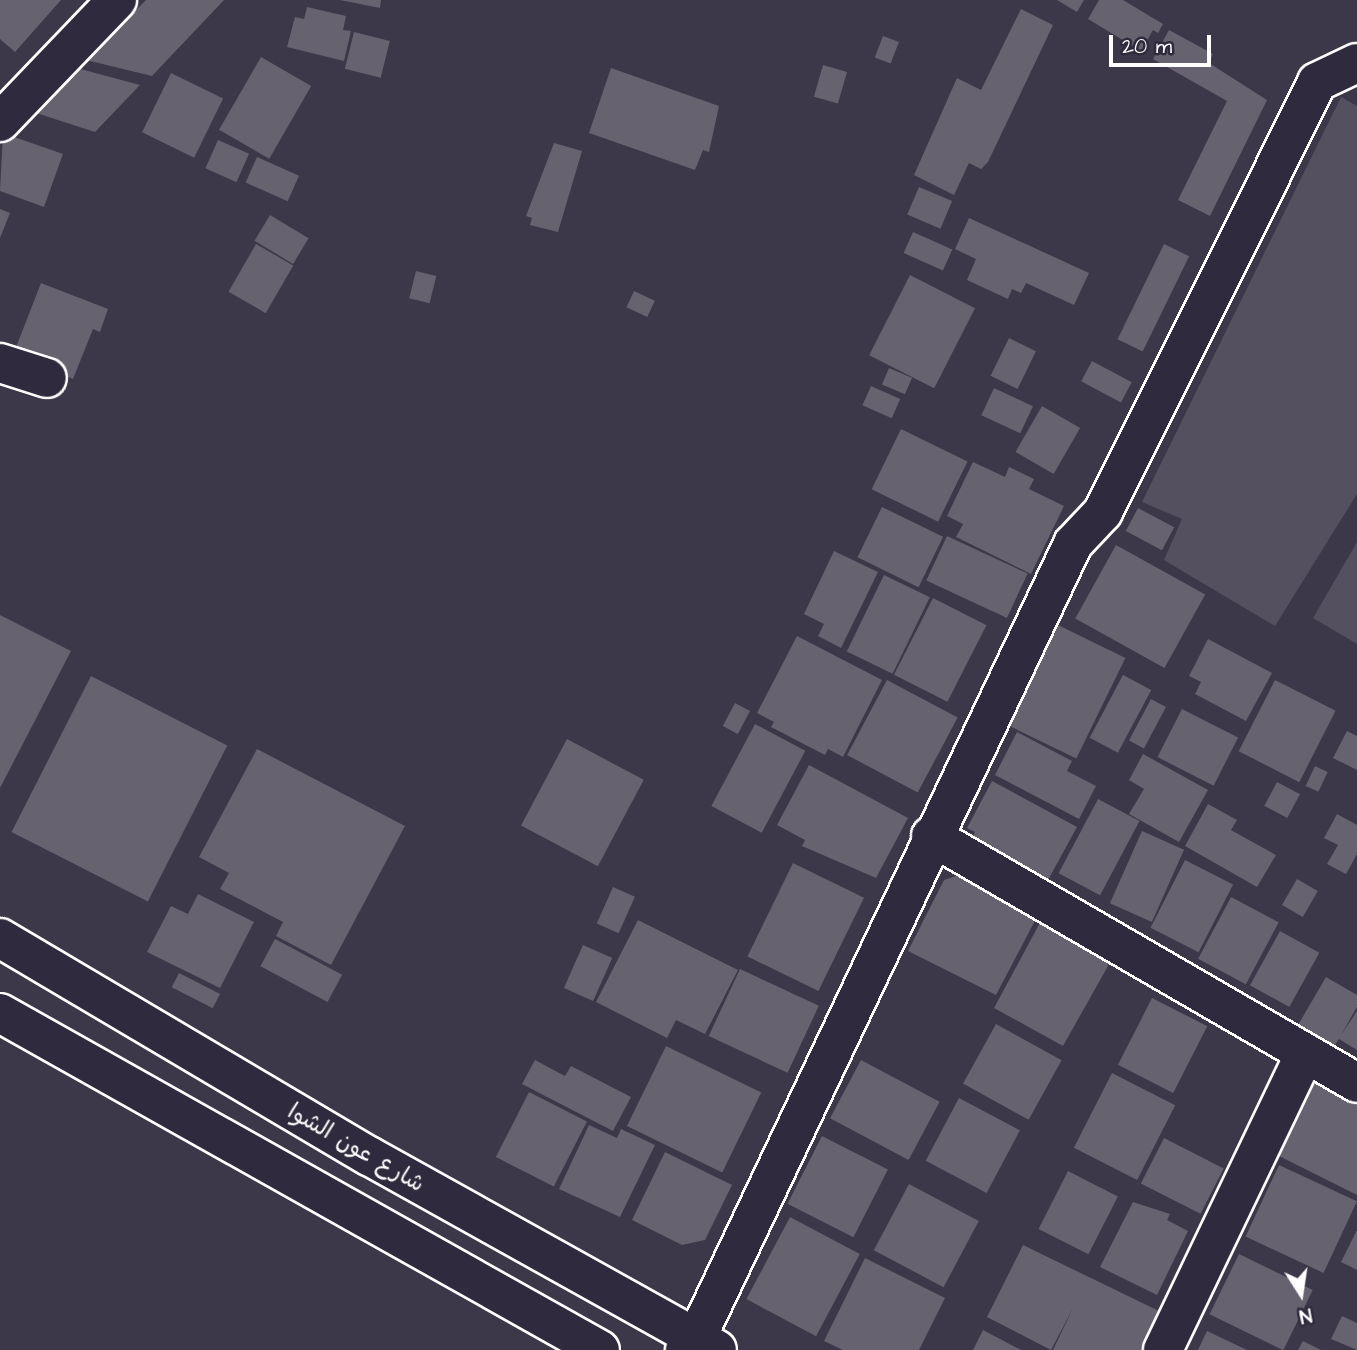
<!DOCTYPE html>
<meta charset="utf-8">
<style>
body{margin:0}
#map{position:relative;width:1357px;height:1350px;overflow:hidden;background:#3c3749;font-family:"Architects Daughter","Playpen Sans Arabic",sans-serif}
div>[style]{position:absolute}
[style*='--x']{left:calc(var(--x)*1px);top:calc(var(--y)*1px);width:calc(var(--w)*1px);rotate:calc(var(--a)*1deg)}
.green>*{inset:0;background:#555060}
.building>*{inset:0;background:#666270;transform-origin:0 0}
.roads{filter:drop-shadow(2px 0 #fff) drop-shadow(-2px 0 #fff) drop-shadow(0 2px #fff) drop-shadow(0 -2px #fff)}
.minor>*{height:38px;margin:-19px;padding:0 19px;transform-origin:19px;border-radius:19px;background:#2f2a3d}
.major>*{height:38px;margin:-19px;padding:0 19px;transform-origin:19px;border-radius:19px;background:#2f2a3d}
span{translate:-50% -50%;white-space:nowrap;text-align:center;line-height:1.15;-webkit-text-stroke:5px #2f2a3d;paint-order:stroke}
.street-label{font-size:23px;color:#fff}
.north{position:absolute;left:1266px;top:1259px;width:70px;height:70px;-webkit-text-stroke:5px #2f2a3d;paint-order:stroke;rotate:168deg;font-size:19px;font-weight:700;line-height:28px;text-align:center;color:#fff}
.north::after{content:'';display:block;margin:auto;width:24px;height:32px;background:#fff;clip-path:polygon(50% 0,100% 100%,50% 72%,0 100%)}
.scale{position:absolute;left:1109px;top:35px;width:102px;height:32px;box-sizing:border-box;border:4px solid #fff;border-top:0;padding-left:9px;font-size:21px;line-height:24px;white-space:nowrap;color:#fff;-webkit-text-stroke:5px #2f2a3d;paint-order:stroke}
</style>
<div id="map">
<div class="green">
<i style="clip-path:polygon(1341px 97px,1357px 106px,1357px 494px,1275px 626px,1164px 560px,1182px 519px,1142px 502px)"></i>
<i style="clip-path:polygon(1357px 542px,1357px 644px,1313px 618px)"></i>
</div>
<div class="building">
<i style="clip-path:polygon(0 0,61px 0,15px 52px,0 39px)"></i>
<i style="clip-path:polygon(146px 0,224px 0,152px 76px,86px 60px)"></i>
<i style="clip-path:polygon(340px 0,381px 0,380px 8px)"></i>
<i style="clip-path:polygon(1057px 0,1084px 0,1077px 12px)"></i>
<i style="clip-path:polygon(1099px 0,1123px 0,1163px 24px,1158px 33px,1153px 30px,1141px 51px,1088px 19px)"></i>
<i style="clip-path:polygon(307px 7px,346px 16px,343px 30px,351px 31px,344px 61px,287px 47px,295px 17px,304px 19px)"></i>
<i style="clip-path:polygon(1021px 9px,1053px 25px,988px 162px,981px 169px,969px 163px,954px 195px,914px 175px,957px 78px,981px 90px)"></i>
<i style="clip-path:polygon(1169px 30px,1213px 54px,1209px 63px,1267px 100px,1210px 216px,1178px 200px,1227px 101px,1153px 59px)"></i>
<i style="left:354px;top:32px;width:37px;height:38px;rotate:14deg"></i>
<i style="left:883px;top:36px;width:17px;height:23px;rotate:21deg"></i>
<i style="left:261px;top:57px;width:58px;height:84px;rotate:30deg"></i>
<i style="left:823px;top:65px;width:25px;height:33px;rotate:16deg"></i>
<i style="clip-path:polygon(73px 67px,140px 85px,95px 132px,30px 111px)"></i>
<i style="clip-path:polygon(611px 68px,719px 106px,709px 152px,703px 150px,695px 170px,589px 133px)"></i>
<i style="left:171px;top:73px;width:58px;height:66px;rotate:26deg"></i>
<i style="clip-path:polygon(3px 133px,63px 154px,44px 207px,0 191px)"></i>
<i style="left:218px;top:140px;width:34px;height:31px;rotate:24deg"></i>
<i style="clip-path:polygon(554px 143px,582px 151px,558px 232px,530px 225px,532px 218px,526px 216px)"></i>
<i style="left:257px;top:157px;width:46px;height:28px;rotate:24deg"></i>
<i style="left:919px;top:187px;width:36px;height:30px;rotate:23deg"></i>
<i style="clip-path:polygon(0 209px,10px 213px,0 238px)"></i>
<i style="left:270px;top:215px;width:45px;height:30px;rotate:31deg"></i>
<i style="clip-path:polygon(969px 218px,1089px 273px,1074px 305px,1026px 283px,1021px 293px,1012px 289px,1008px 299px,967px 280px,976px 259px,955px 249px)"></i>
<i style="left:913px;top:232px;width:43px;height:23px;rotate:24deg"></i>
<i style="left:256px;top:244px;width:43px;height:55px;rotate:30deg"></i>
<i style="left:1164px;top:244px;width:28px;height:106px;rotate:26deg"></i>
<i style="left:416px;top:271px;width:21px;height:28px;rotate:14deg"></i>
<i style="left:910px;top:275px;width:73px;height:90px;rotate:27deg"></i>
<i style="clip-path:polygon(41px 283px,108px 309px,100px 332px,93px 329px,73px 379px,13px 355px)"></i>
<i style="left:634px;top:291px;width:23px;height:18px;rotate:25deg"></i>
<i style="left:1009px;top:338px;width:30px;height:42px;rotate:26deg"></i>
<i style="left:1092px;top:361px;width:45px;height:23px;rotate:28deg"></i>
<i style="left:889px;top:368px;width:25px;height:18px;rotate:23deg"></i>
<i style="left:871px;top:386px;width:32px;height:21px;rotate:24deg"></i>
<i style="left:994px;top:388px;width:43px;height:30px;rotate:25deg"></i>
<i style="left:1042px;top:406px;width:44px;height:53px;rotate:30deg"></i>
<i style="left:901px;top:429px;width:74px;height:67px;rotate:26deg"></i>
<i style="clip-path:polygon(973px 462px,1005px 477px,1009px 467px,1034px 479px,1029px 489px,1064px 506px,1031px 574px,956px 537px,963px 524px,947px 516px)"></i>
<i style="left:882px;top:507px;width:68px;height:56px;rotate:26deg"></i>
<i style="left:1138px;top:508px;width:41px;height:26px;rotate:28deg"></i>
<i style="left:947px;top:536px;width:89px;height:49px;rotate:25deg"></i>
<i style="left:1116px;top:545px;width:102px;height:84px;rotate:29deg"></i>
<i style="clip-path:polygon(834px 551px,878px 572px,841px 648px,818px 636px,824px 624px,804px 614px)"></i>
<i style="left:884px;top:575px;width:51px;height:85px;rotate:26deg"></i>
<i style="left:933px;top:598px;width:60px;height:86px;rotate:27deg"></i>
<i style="clip-path:polygon(0 615px,71px 651px,0 788px)"></i>
<i style="left:1058px;top:625px;width:75px;height:112px;rotate:26deg"></i>
<i style="clip-path:polygon(797px 636px,882px 680px,843px 757px,828px 749px,825px 755px,771px 727px,774px 722px,757px 713px)"></i>
<i style="clip-path:polygon(1208px 639px,1272px 673px,1246px 721px,1195px 694px,1201px 682px,1189px 676px)"></i>
<i style="left:1123px;top:675px;width:32px;height:71px;rotate:28deg"></i>
<i style="left:91px;top:676px;width:153px;height:175px;rotate:27deg"></i>
<i style="left:887px;top:680px;width:80px;height:85px;rotate:28deg"></i>
<i style="left:1275px;top:680px;width:68px;height:80px;rotate:27deg"></i>
<i style="left:1151px;top:699px;width:17px;height:47px;rotate:28deg"></i>
<i style="left:735px;top:703px;width:17px;height:26px;rotate:28deg"></i>
<i style="left:1182px;top:709px;width:63px;height:54px;rotate:27deg"></i>
<i style="left:755px;top:724px;width:57px;height:93px;rotate:28deg"></i>
<i style="clip-path:polygon(1347px 731px,1357px 736px,1357px 770px,1333px 758px)"></i>
<i style="clip-path:polygon(1017px 732px,1072px 761px,1067px 771px,1096px 786px,1079px 819px,995px 775px)"></i>
<i style="left:567px;top:739px;width:87px;height:98px;rotate:28deg"></i>
<i style="clip-path:polygon(257px 749px,405px 826px,331px 965px,276px 936px,283px 922px,220px 889px,229px 873px,199px 857px)"></i>
<i style="clip-path:polygon(1143px 754px,1208px 790px,1179px 842px,1129px 814px,1144px 789px,1129px 780px)"></i>
<i style="clip-path:polygon(809px 765px,908px 818px,876px 878px,802px 846px,805px 840px,777px 825px)"></i>
<i style="left:1315px;top:766px;width:14px;height:22px;rotate:25deg"></i>
<i style="clip-path:polygon(992px 781px,1077px 827px,1048px 880px,971px 839px,975px 832px,967px 828px)"></i>
<i style="left:1277px;top:782px;width:26px;height:27px;rotate:28deg"></i>
<i style="left:1098px;top:799px;width:47px;height:84px;rotate:28deg"></i>
<i style="clip-path:polygon(1208px 804px,1237px 820px,1231px 830px,1276px 855px,1257px 887px,1185px 846px)"></i>
<i style="clip-path:polygon(1337px 814px,1357px 825px,1357px 854px,1346px 874px,1327px 864px,1338px 845px,1324px 838px)"></i>
<i style="left:1142px;top:831px;width:46px;height:79px;rotate:24deg"></i>
<i style="left:1185px;top:860px;width:54px;height:76px;rotate:27deg"></i>
<i style="left:793px;top:863px;width:79px;height:104px;rotate:26deg"></i>
<i style="clip-path:polygon(962px 874px,1038px 915px,996px 995px,908px 951px,944px 880px)"></i>
<i style="left:1297px;top:879px;width:24px;height:30px;rotate:30deg"></i>
<i style="left:613px;top:887px;width:24px;height:40px;rotate:24deg"></i>
<i style="clip-path:polygon(198px 894px,254px 922px,220px 988px,147px 952px,171px 906px,188px 914px)"></i>
<i style="left:1231px;top:897px;width:54px;height:70px;rotate:28deg"></i>
<i style="clip-path:polygon(1043px 917px,1107px 957px,1108px 966px,1063px 1046px,994px 1008px)"></i>
<i style="clip-path:polygon(638px 920px,738px 970px,705px 1034px,676px 1020px,667px 1038px,596px 1002px)"></i>
<i style="left:1280px;top:931px;width:45px;height:62px;rotate:29deg"></i>
<i style="left:275px;top:939px;width:76px;height:31px;rotate:28deg"></i>
<i style="left:583px;top:945px;width:32px;height:47px;rotate:24deg"></i>
<i style="left:740px;top:969px;width:87px;height:74px;rotate:25deg"></i>
<i style="left:179px;top:973px;width:46px;height:16px;rotate:27deg"></i>
<i style="clip-path:polygon(1326px 977px,1357px 995px,1357px 1007px,1341px 1035px,1357px 1011px,1357px 1050px,1339px 1039px,1334px 1046px,1298px 1025px)"></i>
<i style="left:1152px;top:998px;width:62px;height:75px;rotate:27deg"></i>
<i style="left:996px;top:1024px;width:75px;height:68px;rotate:29deg"></i>
<i style="left:666px;top:1046px;width:106px;height:89px;rotate:26deg"></i>
<i style="clip-path:polygon(535px 1060px,565px 1076px,571px 1066px,631px 1097px,613px 1131px,522px 1084px)"></i>
<i style="left:861px;top:1060px;width:89px;height:66px;rotate:28deg"></i>
<i style="left:1112px;top:1073px;width:71px;height:84px;rotate:27deg"></i>
<i style="clip-path:polygon(1314px 1081px,1357px 1102px,1357px 1195px,1277px 1155px)"></i>
<i style="left:529px;top:1092px;width:65px;height:73px;rotate:27deg"></i>
<i style="left:959px;top:1098px;width:69px;height:71px;rotate:28deg"></i>
<i style="clip-path:polygon(589px 1125px,617px 1138px,621px 1129px,655px 1145px,620px 1217px,559px 1189px)"></i>
<i style="left:822px;top:1136px;width:74px;height:76px;rotate:27deg"></i>
<i style="left:1164px;top:1138px;width:67px;height:51px;rotate:27deg"></i>
<i style="clip-path:polygon(665px 1152px,732px 1185px,705px 1240px,682px 1245px,632px 1220px)"></i>
<i style="left:1279px;top:1165px;width:86px;height:79px;rotate:25deg"></i>
<i style="left:1068px;top:1171px;width:56px;height:65px;rotate:27deg"></i>
<i style="left:909px;top:1184px;width:79px;height:75px;rotate:28deg"></i>
<i style="clip-path:polygon(1133px 1202px,1170px 1214px,1167px 1220px,1188px 1231px,1157px 1295px,1100px 1267px)"></i>
<i style="left:790px;top:1217px;width:79px;height:93px;rotate:28deg"></i>
<i style="clip-path:polygon(1357px 1230px,1357px 1270px,1341px 1262px)"></i>
<i style="clip-path:polygon(1023px 1245px,1163px 1313px,1144px 1350px,1053px 1350px,1073px 1308px,1051px 1350px,987px 1317px)"></i>
<i style="left:1239px;top:1254px;width:82px;height:67px;rotate:26deg"></i>
<i style="clip-path:polygon(865px 1258px,945px 1298px,919px 1350px,843px 1350px,824px 1341px)"></i>
<i style="clip-path:polygon(1342px 1316px,1357px 1323px,1357px 1350px,1331px 1339px)"></i>
<i style="clip-path:polygon(983px 1330px,1021px 1350px,973px 1350px)"></i>
<i style="clip-path:polygon(1207px 1331px,1247px 1350px,1198px 1350px)"></i>
<i style="clip-path:polygon(1303px 1341px,1321px 1350px,1298px 1350px)"></i>
</div>
<div class="roads">
<div class="minor">
<i style="--x:0;--y:122;--w:169;--a:-46.2"></i>
<i style="--x:0;--y:363;--w:49;--a:17.7"></i>
<i style="--x:931;--y:836;--w:492;--a:30.1"></i>
<i style="--x:685;--y:1350;--w:16;--a:-45"></i>
<i style="--x:696;--y:1339;--w:880;--a:-64.63"></i>
<i style="--x:1073;--y:544;--w:44;--a:-46.8"></i>
<i style="--x:1103;--y:512;--w:480;--a:-63.5"></i>
<i style="--x:1317;--y:82;--w:44;--a:-25.4"></i>
<i style="--x:1163;--y:1350;--w:329;--a:-64.4"></i>
</div>
<div class="major">
<i style="--x:0;--y:938;--w:429;--a:30.6"></i>
<i style="--x:369;--y:1156;--w:398;--a:29.1"></i>
<i style="--x:0;--y:1013;--w:688;--a:29.32"></i>
</div>
</div>
<div class="street-label">
<span style="left:356px;top:1148px;rotate:30deg">شارع عون الشوا</span>
</div>
<div class="north">N</div>
<div class="scale">20 m</div>
</div>
